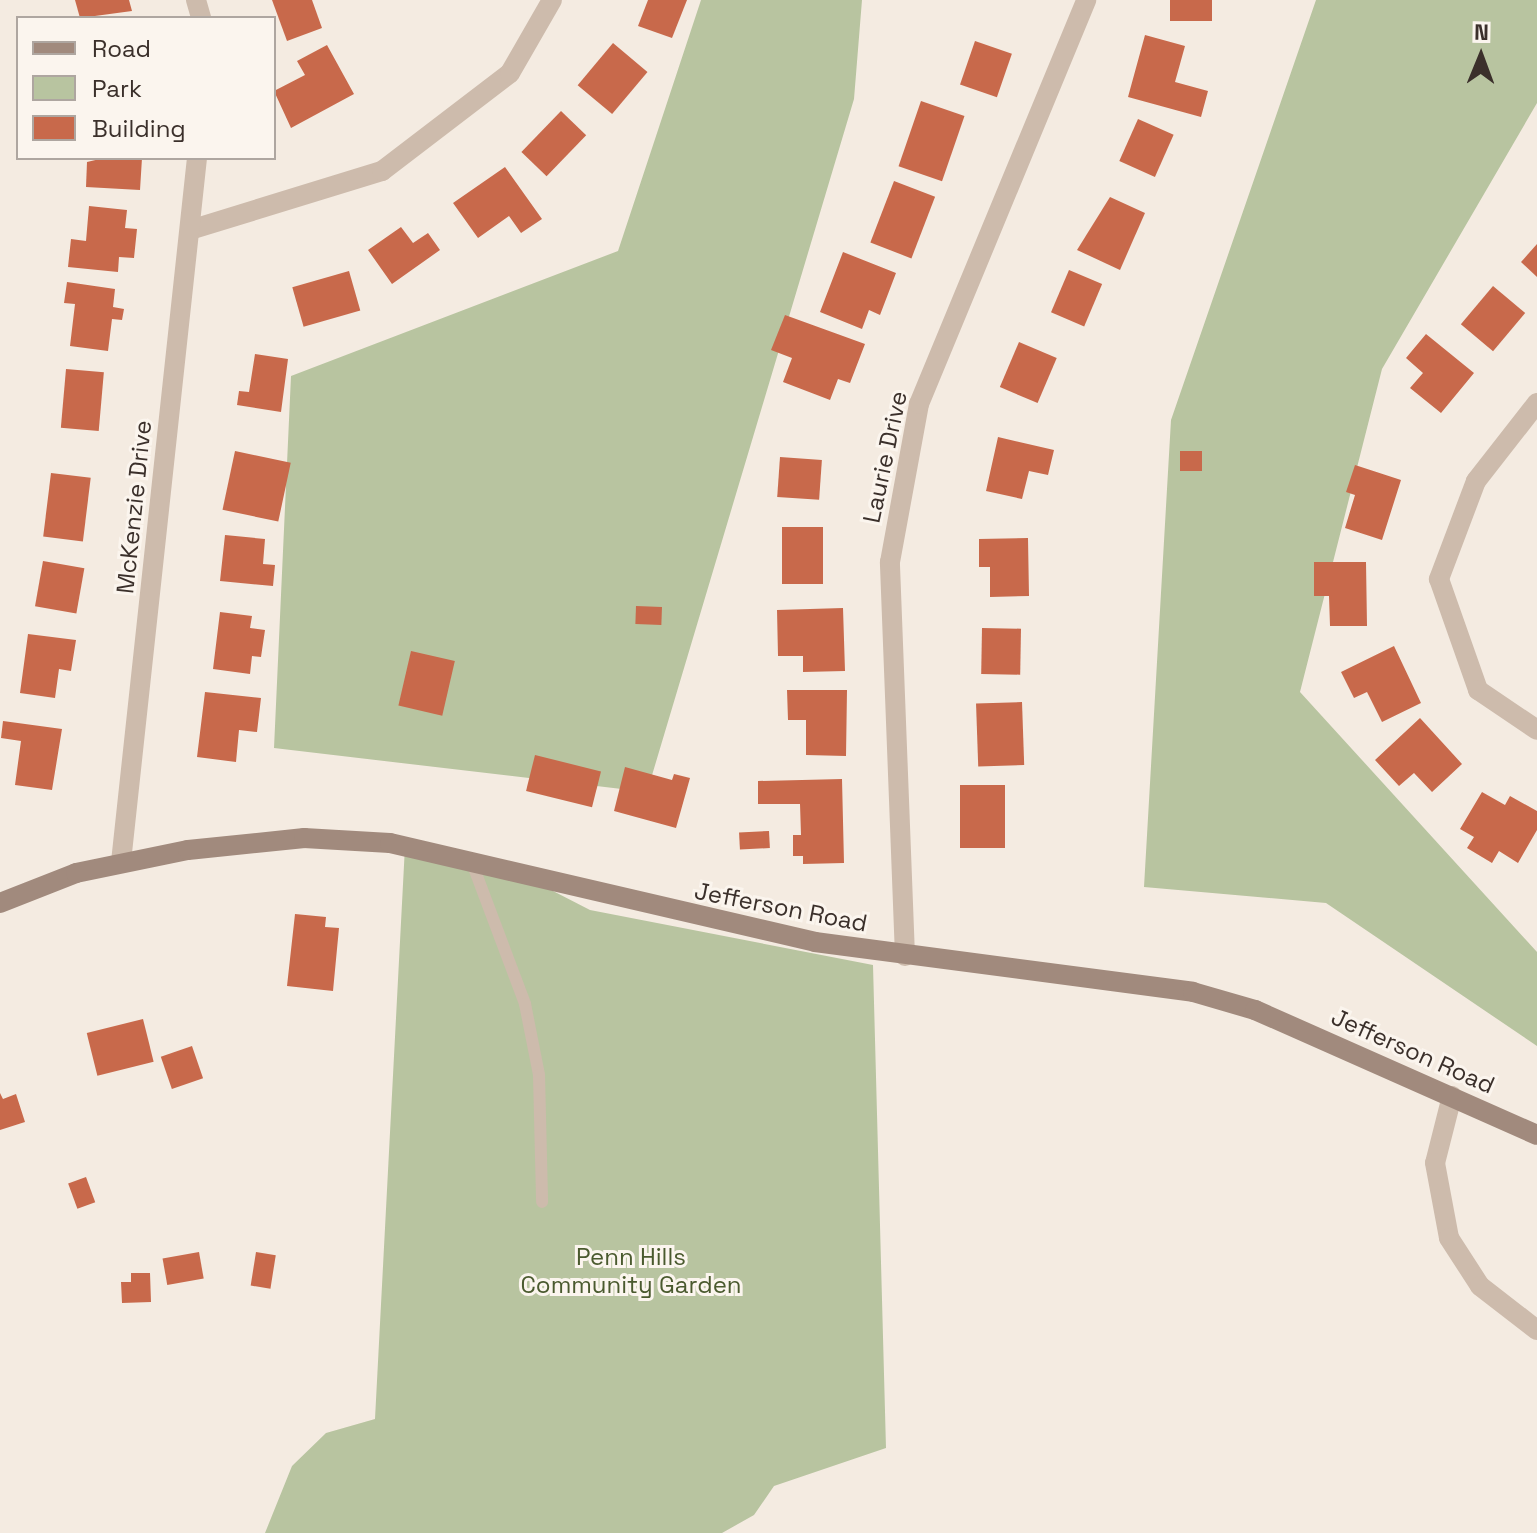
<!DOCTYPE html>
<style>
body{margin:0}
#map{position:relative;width:1537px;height:1533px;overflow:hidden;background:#f4ebe1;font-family:"Space Grotesk",sans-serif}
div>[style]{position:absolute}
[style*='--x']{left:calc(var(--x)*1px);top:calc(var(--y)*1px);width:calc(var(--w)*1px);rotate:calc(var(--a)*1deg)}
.green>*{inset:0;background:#b8c4a0}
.building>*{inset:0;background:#c8694b;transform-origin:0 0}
.lane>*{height:12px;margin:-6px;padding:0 6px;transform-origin:6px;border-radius:6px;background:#cdbbac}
.street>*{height:20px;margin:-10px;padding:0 10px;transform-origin:10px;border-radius:10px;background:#cdbbac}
.secondary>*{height:20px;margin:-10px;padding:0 10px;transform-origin:10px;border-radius:10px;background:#a18a7d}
span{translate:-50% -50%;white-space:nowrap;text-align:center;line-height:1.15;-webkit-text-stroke:6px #fbf5ee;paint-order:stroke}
.street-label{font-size:24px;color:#3b302b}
.park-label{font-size:24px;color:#4a5a2e}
.legend{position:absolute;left:16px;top:16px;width:260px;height:144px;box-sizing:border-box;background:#fbf5ee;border:2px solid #aea6a0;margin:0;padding:10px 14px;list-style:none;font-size:24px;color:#3b302b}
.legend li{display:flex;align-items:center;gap:16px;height:40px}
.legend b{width:40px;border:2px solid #aea6a0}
.north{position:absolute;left:1441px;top:16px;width:80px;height:80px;-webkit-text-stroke:6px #fbf5ee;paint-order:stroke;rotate:1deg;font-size:22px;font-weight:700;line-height:32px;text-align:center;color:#3b302b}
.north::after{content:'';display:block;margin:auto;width:28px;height:36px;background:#3b302b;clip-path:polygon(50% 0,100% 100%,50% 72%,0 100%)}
</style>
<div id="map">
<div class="green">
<i style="clip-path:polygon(701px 0,862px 0,854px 99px,647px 792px,274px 748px,291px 376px,618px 251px)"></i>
<i style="clip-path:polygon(1316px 0,1537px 0,1537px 103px,1382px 369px,1300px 692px,1537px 952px,1537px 1046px,1326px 903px,1144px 887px,1171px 420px)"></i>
<i style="clip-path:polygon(405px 846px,518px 873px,590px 910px,873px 965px,886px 1448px,774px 1486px,754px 1515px,722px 1533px,265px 1533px,292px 1466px,326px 1433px,375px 1419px)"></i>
</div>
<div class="building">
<i style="clip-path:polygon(75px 0,129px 0,132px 11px,80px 18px)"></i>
<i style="clip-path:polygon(272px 0,312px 0,322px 28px,287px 41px)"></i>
<i style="clip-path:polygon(648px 0,687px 0,672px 38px,638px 26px)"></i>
<i style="left:1170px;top:0;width:42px;height:21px"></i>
<i style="clip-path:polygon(1145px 35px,1185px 46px,1175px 82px,1208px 91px,1201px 117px,1128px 97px)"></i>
<i style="left:975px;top:41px;width:39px;height:46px;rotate:19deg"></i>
<i style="left:613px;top:43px;width:45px;height:55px;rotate:40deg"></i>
<i style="clip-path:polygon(327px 45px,354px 94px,291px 128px,274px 91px,305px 75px,297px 61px)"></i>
<i style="left:921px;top:101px;width:46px;height:69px;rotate:19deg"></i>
<i style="left:561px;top:111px;width:35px;height:57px;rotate:44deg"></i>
<i style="left:1138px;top:119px;width:39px;height:46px;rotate:24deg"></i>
<i style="clip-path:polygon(104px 158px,142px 158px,140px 190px,86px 187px,87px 162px)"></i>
<i style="clip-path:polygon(505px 167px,542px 219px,521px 233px,509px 216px,478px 238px,453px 203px)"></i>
<i style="left:894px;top:181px;width:44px;height:66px;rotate:21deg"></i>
<i style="clip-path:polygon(1110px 197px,1145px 213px,1120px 270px,1077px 250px)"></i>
<i style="clip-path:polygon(89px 206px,127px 210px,125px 228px,137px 229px,134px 258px,119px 257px,118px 272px,68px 267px,71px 239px,86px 241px)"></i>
<i style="clip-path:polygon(401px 227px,413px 243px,428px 233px,440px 250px,392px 284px,368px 250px)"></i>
<i style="clip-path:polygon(1537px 244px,1537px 277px,1521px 262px)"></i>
<i style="clip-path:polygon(843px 252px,896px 273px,880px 315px,869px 310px,862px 329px,820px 312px)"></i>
<i style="left:1069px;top:270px;width:36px;height:46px;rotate:23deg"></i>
<i style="left:349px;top:271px;width:41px;height:59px;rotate:74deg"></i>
<i style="clip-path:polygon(67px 282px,115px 289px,113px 307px,124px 309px,122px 320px,112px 319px,108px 351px,70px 346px,75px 304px,64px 303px)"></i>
<i style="left:1493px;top:286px;width:42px;height:50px;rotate:40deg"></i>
<i style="clip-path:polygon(785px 315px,865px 344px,850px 383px,838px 379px,830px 400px,783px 382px,792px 358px,771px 350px)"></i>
<i style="clip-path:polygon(1426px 334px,1474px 373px,1441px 413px,1410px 388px,1423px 373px,1406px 358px)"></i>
<i style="left:1019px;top:342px;width:41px;height:49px;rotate:23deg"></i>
<i style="clip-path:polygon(255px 354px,288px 359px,281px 412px,237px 405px,239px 391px,249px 392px)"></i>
<i style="left:66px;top:369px;width:38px;height:59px;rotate:5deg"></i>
<i style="clip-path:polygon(998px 437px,1054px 450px,1048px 475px,1029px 471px,1022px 499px,986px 491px)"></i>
<i style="left:235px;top:451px;width:57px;height:60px;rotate:12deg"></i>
<i style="left:1202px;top:451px;width:20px;height:22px;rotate:90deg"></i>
<i style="left:780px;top:457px;width:42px;height:40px;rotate:4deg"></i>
<i style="clip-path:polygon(1355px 465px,1401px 480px,1382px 540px,1345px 528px,1355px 495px,1346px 492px)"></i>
<i style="left:51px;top:473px;width:40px;height:64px;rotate:7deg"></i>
<i style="left:782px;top:527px;width:41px;height:57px"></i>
<i style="clip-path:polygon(225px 535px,265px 539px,263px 564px,275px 565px,273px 586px,220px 581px)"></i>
<i style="clip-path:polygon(1028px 538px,1029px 596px,990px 597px,990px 567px,979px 567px,979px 539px)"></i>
<i style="left:43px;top:561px;width:42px;height:46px;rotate:10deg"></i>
<i style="clip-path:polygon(1314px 562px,1366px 562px,1367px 626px,1330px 626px,1329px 596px,1314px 596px)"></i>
<i style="left:636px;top:606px;width:26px;height:18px;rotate:2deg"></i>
<i style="clip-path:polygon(843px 608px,845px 671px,803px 672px,803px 656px,778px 656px,777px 610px)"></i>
<i style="clip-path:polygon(220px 612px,252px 616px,250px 628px,265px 630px,261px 657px,252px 656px,250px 674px,213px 669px)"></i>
<i style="left:982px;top:628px;width:39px;height:46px;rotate:1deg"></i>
<i style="clip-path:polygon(28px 634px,76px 640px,71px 671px,59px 669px,55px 698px,20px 693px)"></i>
<i style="clip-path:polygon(1394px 646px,1421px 703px,1382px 722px,1367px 692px,1354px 698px,1341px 672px)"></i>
<i style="left:411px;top:651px;width:45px;height:56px;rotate:13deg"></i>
<i style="clip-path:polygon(787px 690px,847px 690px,846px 756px,806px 755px,806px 720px,788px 720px)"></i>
<i style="clip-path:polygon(205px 692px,261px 698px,257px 732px,239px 730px,236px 762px,197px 757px)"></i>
<i style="left:1022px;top:702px;width:63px;height:46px;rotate:88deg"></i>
<i style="clip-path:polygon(1420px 718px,1462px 764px,1432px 792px,1414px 773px,1399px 786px,1375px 760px)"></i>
<i style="clip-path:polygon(3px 721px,62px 729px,52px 790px,15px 785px,21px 741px,1px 738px)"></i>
<i style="left:535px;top:755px;width:68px;height:37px;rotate:14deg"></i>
<i style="clip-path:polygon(625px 767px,672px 780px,674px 774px,690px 778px,676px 828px,614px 811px)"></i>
<i style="clip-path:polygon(842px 779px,844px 863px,803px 864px,803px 856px,793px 856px,793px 835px,801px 835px,800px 804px,758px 804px,758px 781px)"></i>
<i style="left:960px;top:785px;width:45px;height:63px"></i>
<i style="clip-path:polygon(1482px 792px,1505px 805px,1510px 796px,1537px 811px,1537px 830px,1518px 863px,1499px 851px,1492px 863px,1467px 848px,1474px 837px,1460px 829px)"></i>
<i style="left:769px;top:831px;width:17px;height:30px;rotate:87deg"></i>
<i style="clip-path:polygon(295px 914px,326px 917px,325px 927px,339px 928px,333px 991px,287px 986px)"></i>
<i style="left:143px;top:1019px;width:44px;height:58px;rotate:76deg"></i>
<i style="left:192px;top:1046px;width:34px;height:33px;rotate:71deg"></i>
<i style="clip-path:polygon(0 1093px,3px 1099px,16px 1094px,25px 1122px,0 1130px)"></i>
<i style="left:86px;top:1177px;width:27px;height:19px;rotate:70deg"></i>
<i style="left:199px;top:1252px;width:27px;height:37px;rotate:80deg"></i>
<i style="left:256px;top:1252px;width:20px;height:34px;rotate:9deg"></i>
<i style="clip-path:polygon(131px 1273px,150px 1273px,151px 1302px,122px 1303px,121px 1282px,131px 1282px)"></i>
</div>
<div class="lane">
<i style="--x:471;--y:860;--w:154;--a:69.4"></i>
<i style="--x:525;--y:1004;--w:72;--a:78.8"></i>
<i style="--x:539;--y:1075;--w:127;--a:88.6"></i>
</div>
<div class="street">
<i style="--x:196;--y:0;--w:19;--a:74"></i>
<i style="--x:190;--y:230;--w:201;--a:-17.1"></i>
<i style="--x:382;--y:171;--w:161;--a:-37.4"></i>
<i style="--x:510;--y:73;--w:84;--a:-60.1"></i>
<i style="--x:1537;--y:403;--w:99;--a:128"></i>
<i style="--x:1476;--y:481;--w:105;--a:110.7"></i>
<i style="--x:1439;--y:579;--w:118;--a:70.6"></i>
<i style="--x:1478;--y:690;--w:71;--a:34.1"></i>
<i style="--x:121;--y:862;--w:708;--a:-83.84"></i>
<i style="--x:905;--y:956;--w:394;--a:-92.2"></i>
<i style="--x:890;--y:562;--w:161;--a:-79.6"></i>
<i style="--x:919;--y:404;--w:437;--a:-67.5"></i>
<i style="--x:1452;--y:1096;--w:69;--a:104.2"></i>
<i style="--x:1435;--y:1163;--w:76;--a:79.4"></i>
<i style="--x:1449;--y:1238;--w:57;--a:57.1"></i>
<i style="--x:1480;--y:1286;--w:72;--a:37.7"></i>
</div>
<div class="secondary">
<i style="--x:0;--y:903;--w:82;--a:-21.5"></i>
<i style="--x:76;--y:873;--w:114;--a:-11.6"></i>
<i style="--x:188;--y:850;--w:117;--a:-5.9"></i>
<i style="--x:304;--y:838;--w:86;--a:3.3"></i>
<i style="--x:390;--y:843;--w:436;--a:13.1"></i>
<i style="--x:815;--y:942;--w:381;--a:7.5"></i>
<i style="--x:1193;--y:992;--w:65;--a:16.2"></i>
<i style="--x:1255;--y:1010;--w:308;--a:23.9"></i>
</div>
<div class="street-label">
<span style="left:885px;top:457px;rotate:-78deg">Laurie Drive</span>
<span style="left:134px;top:507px;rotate:-84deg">McKenzie Drive</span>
<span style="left:781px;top:907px;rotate:11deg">Jefferson Road</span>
<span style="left:1413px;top:1051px;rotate:24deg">Jefferson Road</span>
</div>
<div class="park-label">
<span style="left:631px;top:1271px">Penn Hills<br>Community Garden</span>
</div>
<ul class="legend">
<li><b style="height:10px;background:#a18a7d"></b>Road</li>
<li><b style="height:22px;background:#b8c4a0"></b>Park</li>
<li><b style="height:22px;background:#c8694b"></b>Building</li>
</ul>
<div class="north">N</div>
</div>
